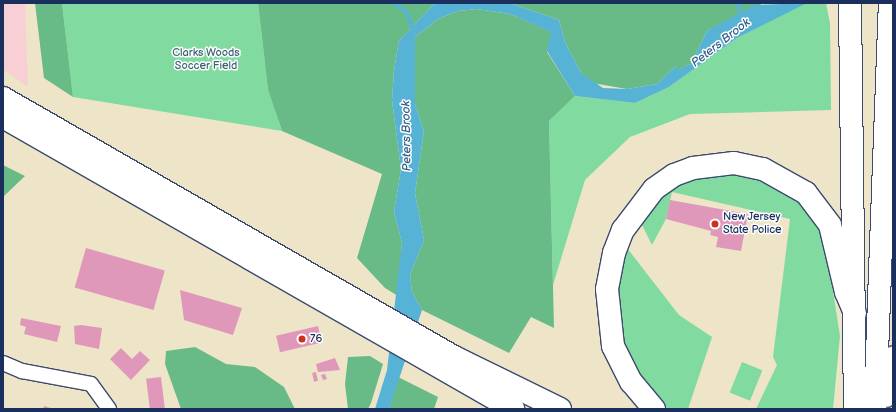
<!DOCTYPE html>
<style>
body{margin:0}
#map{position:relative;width:896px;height:412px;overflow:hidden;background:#eee5c8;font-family:"Balsamiq Sans",sans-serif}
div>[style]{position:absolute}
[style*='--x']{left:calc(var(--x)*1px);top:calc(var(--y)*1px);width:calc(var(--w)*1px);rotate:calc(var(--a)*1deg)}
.built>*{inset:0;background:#f7cfd5}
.green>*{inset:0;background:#81dba1;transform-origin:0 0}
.forest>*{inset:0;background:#68bb87}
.water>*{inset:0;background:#57b3d5}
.stream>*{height:3.5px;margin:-1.75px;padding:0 1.75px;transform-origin:1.75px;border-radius:1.75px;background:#57b3d5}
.building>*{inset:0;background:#e098ba;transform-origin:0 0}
.roads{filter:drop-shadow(1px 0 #3b4a6e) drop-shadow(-1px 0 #3b4a6e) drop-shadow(0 1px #3b4a6e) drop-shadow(0 -1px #3b4a6e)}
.street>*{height:14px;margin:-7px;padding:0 7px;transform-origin:7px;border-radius:7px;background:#fff}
.highway>*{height:22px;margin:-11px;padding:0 11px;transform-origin:11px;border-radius:11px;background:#fff}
.dots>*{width:11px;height:11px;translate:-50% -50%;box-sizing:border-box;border:2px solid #fff;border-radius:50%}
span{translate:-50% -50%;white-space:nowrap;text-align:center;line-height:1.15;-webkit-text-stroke:3px #fff;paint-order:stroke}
.park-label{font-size:11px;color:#3a6372}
.poi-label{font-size:11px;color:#1b2f5e}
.left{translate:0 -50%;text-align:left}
.water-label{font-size:12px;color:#305d88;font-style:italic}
.frame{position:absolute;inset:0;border:4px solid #1b2f5e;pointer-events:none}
</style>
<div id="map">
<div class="built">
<i style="clip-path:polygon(3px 3px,25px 3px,28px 87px,3px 69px)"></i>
</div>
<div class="green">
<i style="clip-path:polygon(62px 3px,258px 3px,268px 90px,282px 131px,73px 97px)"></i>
<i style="clip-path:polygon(826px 3px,830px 23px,831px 110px,690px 114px,630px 137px,585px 180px,553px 285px,549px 121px,575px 96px,635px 103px,669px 87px,737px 38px,802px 4px)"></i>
<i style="clip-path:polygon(724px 172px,763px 176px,799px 198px,823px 227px,840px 336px,833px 409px,756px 409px,777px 365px,773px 357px,790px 219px,672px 192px,666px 219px,652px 245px,642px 225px,662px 192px,674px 183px)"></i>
<i style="clip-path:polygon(627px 248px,679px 315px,712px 337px,688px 409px,666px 409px,633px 373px,613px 315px,619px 259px)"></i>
<i style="left:742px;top:362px;width:22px;height:33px;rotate:22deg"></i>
</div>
<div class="forest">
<i style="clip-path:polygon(35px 3px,62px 3px,73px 97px,44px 78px)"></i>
<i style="clip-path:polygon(258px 3px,439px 3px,433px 5px,399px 41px,394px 70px,392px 100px,401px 169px,394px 212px,402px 243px,398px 296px,385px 288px,357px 258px,382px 174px,282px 131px,268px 90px)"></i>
<i style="clip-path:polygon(510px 3px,764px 3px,707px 31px,691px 64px,674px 72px,677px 65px,657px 84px,627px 89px,592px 83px,581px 73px,565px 42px,559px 20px)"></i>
<i style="clip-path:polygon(477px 9px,510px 14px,552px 32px,547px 52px,575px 96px,549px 121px,554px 328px,531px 317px,509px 353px,422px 310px,412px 292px,410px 275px,424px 240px,415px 193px,424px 131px,415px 104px,415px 37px,438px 19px,458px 11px)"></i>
<i style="clip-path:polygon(3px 165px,25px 176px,3px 197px)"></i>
<i style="clip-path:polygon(195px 347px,226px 364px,255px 367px,284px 387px,295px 409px,181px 409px,165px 364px,166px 351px)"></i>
<i style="clip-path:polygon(370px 356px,383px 364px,371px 403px,368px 409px,348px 409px,345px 384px,348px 357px)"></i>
<i style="clip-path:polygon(398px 377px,438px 397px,434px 409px,389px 409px)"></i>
</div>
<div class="water">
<i style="clip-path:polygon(439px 3px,510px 3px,559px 20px,565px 42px,581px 73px,603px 88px,627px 89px,657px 84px,678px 64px,675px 71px,691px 64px,707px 31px,755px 5px,807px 3px,737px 38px,669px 87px,635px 103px,575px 96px,547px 51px,551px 32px,510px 14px,477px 9px,458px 11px,438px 19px,415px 37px,415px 104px,424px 131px,415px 193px,424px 240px,410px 275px,412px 292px,422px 310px,389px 409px,375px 409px,387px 370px,402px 243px,394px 212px,401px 169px,392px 100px,394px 70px,399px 41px,433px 5px)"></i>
</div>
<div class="stream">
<i style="--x:394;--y:3;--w:16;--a:35"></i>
<i style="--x:407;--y:12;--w:19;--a:69"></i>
<i style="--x:738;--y:3;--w:15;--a:74"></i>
</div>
<div class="building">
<i style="clip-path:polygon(670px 200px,748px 214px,741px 251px,716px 247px,718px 237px,710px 235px,711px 231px,666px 219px)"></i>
<i style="left:86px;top:248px;width:82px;height:41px;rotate:16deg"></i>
<i style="clip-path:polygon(180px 290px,242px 308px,233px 335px,184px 320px)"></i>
<i style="clip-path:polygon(21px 318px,61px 326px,57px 342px,24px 334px,26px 327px,20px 325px)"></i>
<i style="clip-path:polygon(81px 325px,102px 328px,99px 349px,75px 344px,74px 326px)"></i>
<i style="left:318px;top:326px;width:17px;height:43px;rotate:77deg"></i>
<i style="clip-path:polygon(121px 348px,132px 359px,140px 351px,150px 360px,131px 380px,110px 359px)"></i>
<i style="clip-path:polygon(335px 358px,340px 370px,318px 372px,316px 364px)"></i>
<i style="left:316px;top:372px;width:9px;height:4px;rotate:77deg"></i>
<i style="clip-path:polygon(325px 374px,327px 379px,323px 380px,321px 375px)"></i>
<i style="left:161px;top:377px;width:32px;height:15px;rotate:83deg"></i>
<i style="clip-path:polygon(44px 406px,54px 409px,43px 409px)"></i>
</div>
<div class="roads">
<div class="street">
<i style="--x:3;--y:363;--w:21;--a:23"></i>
<i style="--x:22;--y:371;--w:70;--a:10.7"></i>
<i style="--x:91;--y:384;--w:31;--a:54"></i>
</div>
<div class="highway">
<i style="--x:850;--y:3;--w:406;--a:89.3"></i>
<i style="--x:3;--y:98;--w:520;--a:29.87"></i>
<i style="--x:454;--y:357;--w:118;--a:26.1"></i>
<i style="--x:3;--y:117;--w:588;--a:29.79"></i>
<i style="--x:886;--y:396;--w:39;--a:-80"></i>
<i style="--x:654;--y:409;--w:35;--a:-130"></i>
<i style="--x:631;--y:382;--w:40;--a:-116.6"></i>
<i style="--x:613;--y:346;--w:57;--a:-96"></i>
<i style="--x:607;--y:289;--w:37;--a:-79"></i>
<i style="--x:614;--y:253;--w:25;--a:-69"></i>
<i style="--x:623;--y:230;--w:51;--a:-52.9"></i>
<i style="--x:654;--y:189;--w:24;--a:-35"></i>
<i style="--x:674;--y:175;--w:20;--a:-20"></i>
<i style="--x:693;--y:168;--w:41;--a:-7"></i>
<i style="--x:734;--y:163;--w:30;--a:12"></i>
<i style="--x:763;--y:169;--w:49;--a:29.2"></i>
<i style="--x:806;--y:193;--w:40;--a:53"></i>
<i style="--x:830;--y:225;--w:69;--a:76.6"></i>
<i style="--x:846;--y:292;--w:23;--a:67"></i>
<i style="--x:875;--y:409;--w:406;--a:-87.9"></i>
</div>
</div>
<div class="dots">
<i style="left:715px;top:224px;background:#c8321e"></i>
<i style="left:302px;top:339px;background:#c8321e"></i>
</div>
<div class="park-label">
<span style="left:206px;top:60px">Clarks Woods<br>Soccer Field</span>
</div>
<div class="poi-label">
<span class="left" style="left:723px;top:224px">New Jersey<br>State Police</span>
<span class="left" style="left:310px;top:339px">76</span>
</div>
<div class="water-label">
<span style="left:721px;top:43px;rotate:-38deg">Peters Brook</span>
<span style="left:407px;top:136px;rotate:-91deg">Peters Brook</span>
</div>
<div class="frame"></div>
</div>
